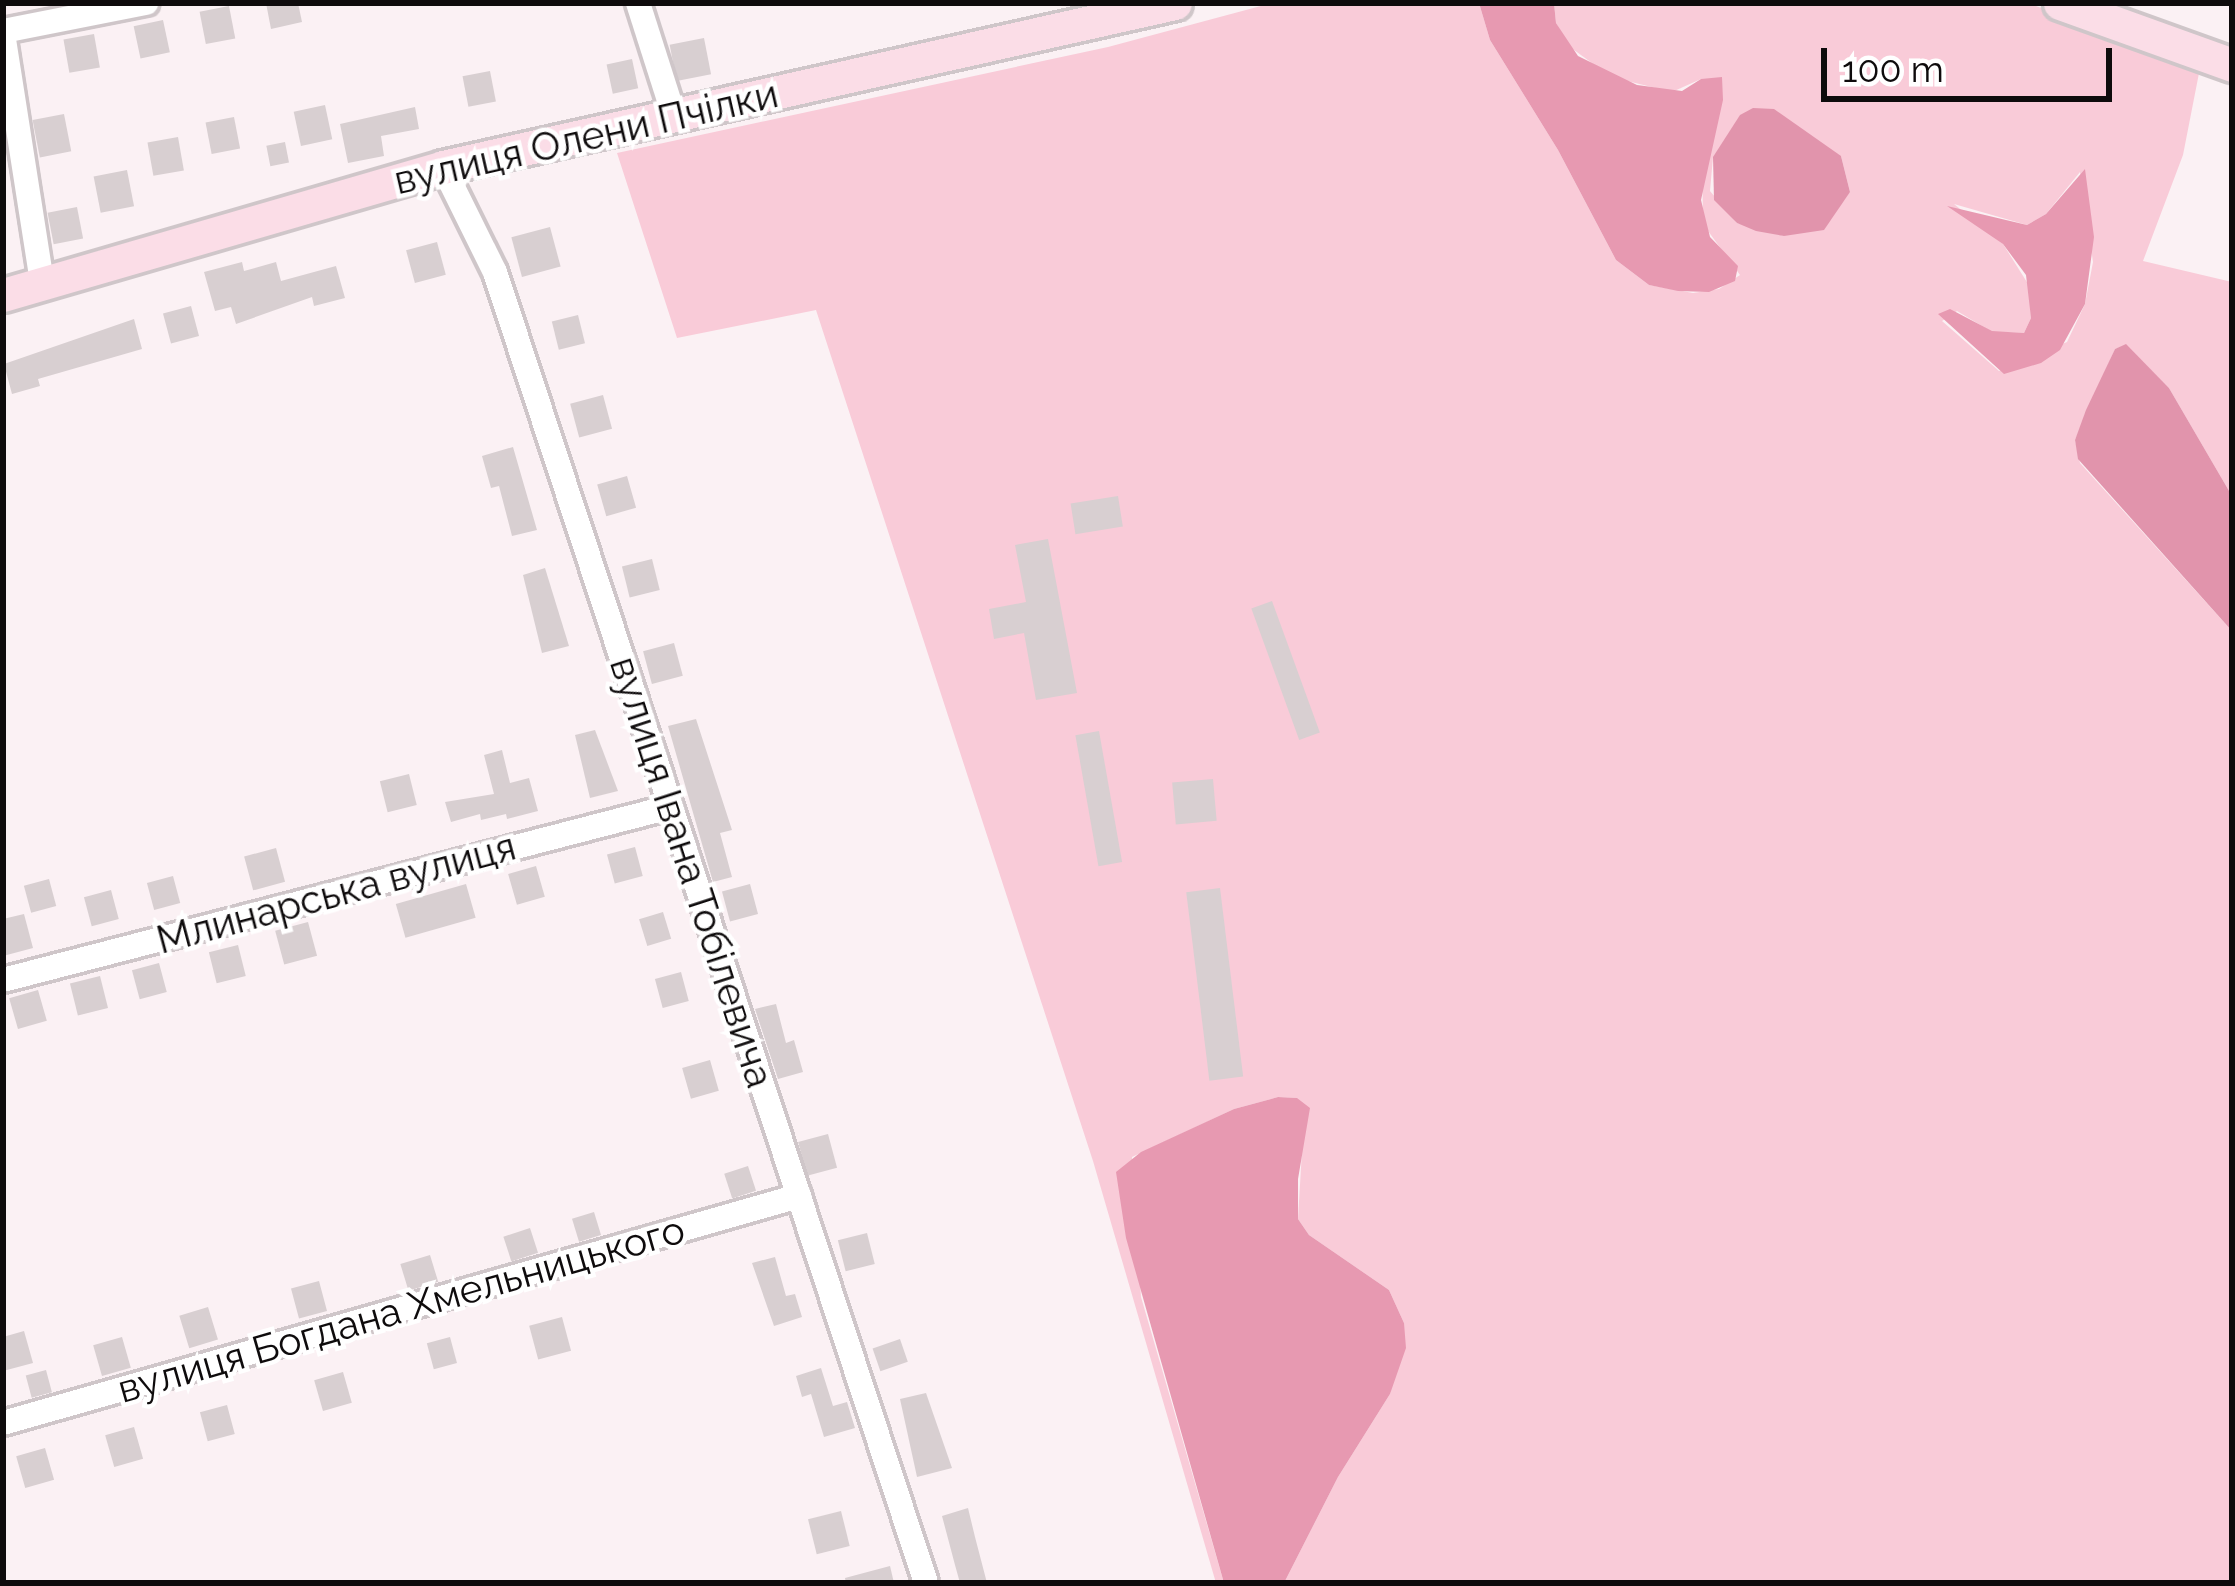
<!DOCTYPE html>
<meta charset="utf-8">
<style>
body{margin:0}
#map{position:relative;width:2235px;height:1586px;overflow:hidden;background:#fbf1f4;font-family:Raleway,sans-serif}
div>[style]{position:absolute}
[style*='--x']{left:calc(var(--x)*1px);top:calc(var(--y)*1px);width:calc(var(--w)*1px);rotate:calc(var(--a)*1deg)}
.green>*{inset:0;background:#f9cbd8}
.forest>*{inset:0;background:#e799b1}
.water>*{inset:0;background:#e194ac}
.building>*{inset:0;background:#d8cfd1;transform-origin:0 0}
.roads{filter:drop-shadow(3px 0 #cfc6c9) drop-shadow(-3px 0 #cfc6c9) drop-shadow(0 3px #cfc6c9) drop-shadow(0 -3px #cfc6c9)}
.street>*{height:24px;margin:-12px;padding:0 12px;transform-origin:12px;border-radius:12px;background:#fff}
.secondary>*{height:33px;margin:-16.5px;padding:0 16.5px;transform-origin:16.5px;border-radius:16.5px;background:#fbdde7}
span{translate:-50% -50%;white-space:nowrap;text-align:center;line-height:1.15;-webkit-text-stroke:9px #fff;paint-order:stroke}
.street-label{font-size:39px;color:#0e0b0c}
.frame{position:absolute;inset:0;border:6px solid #0e0b0c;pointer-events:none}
.scale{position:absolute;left:1821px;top:48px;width:291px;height:54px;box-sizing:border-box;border:6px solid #0e0b0c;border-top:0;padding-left:15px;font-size:36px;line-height:42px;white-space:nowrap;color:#0e0b0c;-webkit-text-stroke:9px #fff;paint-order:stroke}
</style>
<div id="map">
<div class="green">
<i style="clip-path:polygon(evenodd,1272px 3px,1479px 3px,1490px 40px,1558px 150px,1616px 260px,1649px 285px,1693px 293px,1719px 289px,1740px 275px,1703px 224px,1701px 79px,1672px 92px,1611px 77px,1570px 47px,1556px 23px,1554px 3px,2028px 3px,2200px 68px,2183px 155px,2143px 261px,2232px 282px,2232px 496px,2169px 388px,2126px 345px,2115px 349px,2075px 440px,2080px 463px,2232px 631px,2232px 1583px,1284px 1583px,1338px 1477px,1390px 1394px,1404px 1323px,1389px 1290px,1309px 1235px,1298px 1219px,1302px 1150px,1297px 1098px,1278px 1097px,1234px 1109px,1132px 1157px,1141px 1297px,1224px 1583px,1216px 1583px,1093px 1161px,816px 310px,677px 338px,617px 153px,1108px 47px,1272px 3px,1841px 156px,1850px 192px,1784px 236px,1737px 223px,1710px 191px,1713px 157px,1841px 156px,1272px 3px,2080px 172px,2093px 262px,2085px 304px,2067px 342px,1999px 371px,1942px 321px,1957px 311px,1992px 332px,2024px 333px,2031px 318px,2030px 287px,2003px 244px,1954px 204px,2027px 225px,2046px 214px,2080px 172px)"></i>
</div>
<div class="forest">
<i style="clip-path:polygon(1479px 3px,1554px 3px,1556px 23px,1578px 56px,1637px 85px,1682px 91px,1701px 79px,1722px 77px,1723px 100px,1701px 200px,1710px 237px,1738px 266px,1735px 281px,1709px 292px,1678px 291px,1649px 285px,1616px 260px,1558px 150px,1490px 40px)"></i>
<i style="clip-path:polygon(2085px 169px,2094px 237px,2085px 304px,2060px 350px,2041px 363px,2004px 374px,1938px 314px,1950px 309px,1992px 331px,2024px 333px,2031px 318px,2026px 275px,2003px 244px,1947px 206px,2027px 225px,2046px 214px)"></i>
<i style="clip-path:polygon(1278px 1097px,1297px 1098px,1310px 1108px,1298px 1179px,1298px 1219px,1309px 1235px,1389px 1290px,1404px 1323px,1406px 1348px,1390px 1394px,1338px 1477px,1284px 1583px,1224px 1583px,1126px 1238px,1116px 1172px,1141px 1152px,1234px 1109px)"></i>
</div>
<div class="water">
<i style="clip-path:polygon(1753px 108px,1774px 109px,1841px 156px,1850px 192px,1824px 230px,1784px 236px,1756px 231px,1737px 223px,1714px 200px,1713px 157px,1740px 115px)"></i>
<i style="clip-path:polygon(2126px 344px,2169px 388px,2232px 496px,2232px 631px,2078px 459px,2075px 440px,2086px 410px,2115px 349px)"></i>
</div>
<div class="building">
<i style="clip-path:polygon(266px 3px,298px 3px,302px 22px,271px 29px)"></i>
<i style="left:229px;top:6px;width:33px;height:30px;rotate:79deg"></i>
<i style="left:163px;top:20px;width:33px;height:30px;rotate:78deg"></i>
<i style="left:94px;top:34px;width:34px;height:31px;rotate:80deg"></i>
<i style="left:704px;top:38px;width:37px;height:35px;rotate:79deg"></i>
<i style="left:632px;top:59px;width:30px;height:26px;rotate:78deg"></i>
<i style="left:490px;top:71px;width:31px;height:28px;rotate:79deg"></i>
<i style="left:325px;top:105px;width:35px;height:32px;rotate:78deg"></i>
<i style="clip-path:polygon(415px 107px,419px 129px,381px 136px,384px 156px,348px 163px,340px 124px)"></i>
<i style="left:64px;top:114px;width:38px;height:32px;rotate:79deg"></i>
<i style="left:234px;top:117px;width:32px;height:29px;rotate:79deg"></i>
<i style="left:178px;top:137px;width:34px;height:31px;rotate:80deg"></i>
<i style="left:285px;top:142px;width:21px;height:19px;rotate:79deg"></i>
<i style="left:127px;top:170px;width:37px;height:34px;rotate:79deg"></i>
<i style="left:77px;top:207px;width:32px;height:30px;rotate:79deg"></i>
<i style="left:550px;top:227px;width:41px;height:40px;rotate:75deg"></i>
<i style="left:437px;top:242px;width:34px;height:32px;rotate:75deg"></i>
<i style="clip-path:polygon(242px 262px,244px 271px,276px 262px,281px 281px,336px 266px,345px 298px,314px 306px,312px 297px,236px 324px,231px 307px,215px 311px,204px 272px)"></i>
<i style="left:191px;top:306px;width:31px;height:29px;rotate:75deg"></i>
<i style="left:578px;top:315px;width:29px;height:27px;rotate:76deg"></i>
<i style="clip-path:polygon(134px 319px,142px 349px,38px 379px,40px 386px,12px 394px,4px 364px)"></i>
<i style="left:603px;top:395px;width:35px;height:34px;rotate:75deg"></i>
<i style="clip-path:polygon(513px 447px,537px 530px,512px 536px,499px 486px,491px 488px,482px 456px)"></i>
<i style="left:627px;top:476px;width:33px;height:31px;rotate:74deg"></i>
<i style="left:1118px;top:496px;width:31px;height:48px;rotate:81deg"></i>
<i style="clip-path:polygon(1048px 539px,1077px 693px,1036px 700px,1024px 633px,994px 639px,989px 609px,1026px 602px,1015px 545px)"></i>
<i style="left:652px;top:559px;width:32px;height:31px;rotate:76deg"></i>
<i style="clip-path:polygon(545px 568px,569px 646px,542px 653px,523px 575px)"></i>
<i style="left:1272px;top:601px;width:140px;height:22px;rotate:70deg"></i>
<i style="left:674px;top:643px;width:34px;height:32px;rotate:75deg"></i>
<i style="clip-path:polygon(696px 719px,732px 830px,720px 833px,732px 877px,713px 882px,668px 726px)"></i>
<i style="clip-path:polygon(595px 730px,618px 791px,590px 798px,575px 735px)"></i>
<i style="left:1099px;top:731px;width:133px;height:24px;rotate:80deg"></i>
<i style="clip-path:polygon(502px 750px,510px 783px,529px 778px,538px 811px,507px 819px,506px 814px,481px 820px,480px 814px,451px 822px,445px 802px,494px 794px,484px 755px)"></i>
<i style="left:409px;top:774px;width:32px;height:30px;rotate:76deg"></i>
<i style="left:1213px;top:779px;width:42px;height:41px;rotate:85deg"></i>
<i style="left:635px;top:847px;width:30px;height:29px;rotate:75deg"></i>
<i style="left:276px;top:848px;width:35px;height:33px;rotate:75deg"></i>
<i style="left:536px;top:866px;width:32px;height:29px;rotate:74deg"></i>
<i style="left:173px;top:876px;width:28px;height:27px;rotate:75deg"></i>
<i style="left:49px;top:879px;width:28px;height:26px;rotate:75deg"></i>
<i style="left:466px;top:884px;width:35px;height:73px;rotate:74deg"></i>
<i style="left:750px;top:884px;width:31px;height:29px;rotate:75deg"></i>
<i style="left:1220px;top:888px;width:190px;height:34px;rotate:83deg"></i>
<i style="left:111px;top:890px;width:30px;height:28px;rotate:75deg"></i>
<i style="left:663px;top:912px;width:28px;height:25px;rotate:73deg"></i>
<i style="clip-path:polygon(24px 914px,33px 948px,3px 956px,3px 919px)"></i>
<i style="left:308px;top:922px;width:35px;height:34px;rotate:75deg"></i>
<i style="left:238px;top:945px;width:32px;height:30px;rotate:76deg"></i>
<i style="left:159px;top:963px;width:30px;height:28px;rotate:75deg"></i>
<i style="left:681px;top:972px;width:30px;height:27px;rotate:75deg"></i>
<i style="left:100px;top:976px;width:33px;height:31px;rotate:76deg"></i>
<i style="left:38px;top:990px;width:32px;height:30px;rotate:74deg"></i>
<i style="clip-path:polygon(776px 1004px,786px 1043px,794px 1040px,803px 1072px,778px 1079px,755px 1009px)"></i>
<i style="left:710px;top:1060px;width:32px;height:29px;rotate:74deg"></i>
<i style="left:828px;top:1134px;width:35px;height:31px;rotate:75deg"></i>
<i style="left:748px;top:1166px;width:26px;height:25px;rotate:72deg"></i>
<i style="left:594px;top:1212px;width:24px;height:23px;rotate:73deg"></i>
<i style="left:530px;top:1228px;width:26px;height:28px;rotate:72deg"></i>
<i style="left:867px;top:1233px;width:32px;height:30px;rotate:76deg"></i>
<i style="left:430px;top:1255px;width:28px;height:31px;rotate:73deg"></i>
<i style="clip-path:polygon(775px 1257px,786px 1296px,795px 1294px,802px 1317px,774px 1326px,752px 1263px)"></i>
<i style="left:319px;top:1281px;width:31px;height:29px;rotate:75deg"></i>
<i style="left:208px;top:1307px;width:34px;height:30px;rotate:73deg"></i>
<i style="left:562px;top:1317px;width:35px;height:34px;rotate:75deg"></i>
<i style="clip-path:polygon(24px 1331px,33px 1363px,3px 1371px,3px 1337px)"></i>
<i style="left:122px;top:1337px;width:32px;height:30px;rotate:74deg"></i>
<i style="left:450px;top:1337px;width:27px;height:24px;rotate:75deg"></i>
<i style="left:900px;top:1339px;width:24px;height:29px;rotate:71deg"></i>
<i style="clip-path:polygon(821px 1368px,833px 1406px,847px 1402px,855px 1428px,824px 1437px,811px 1394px,802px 1397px,796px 1376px)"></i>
<i style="left:46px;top:1370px;width:23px;height:21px;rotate:75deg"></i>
<i style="left:343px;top:1372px;width:32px;height:30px;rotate:74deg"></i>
<i style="clip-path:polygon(926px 1393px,952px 1468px,917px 1477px,900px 1399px)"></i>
<i style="left:227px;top:1405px;width:30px;height:28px;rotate:75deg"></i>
<i style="left:134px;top:1427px;width:33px;height:30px;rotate:74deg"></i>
<i style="left:45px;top:1448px;width:33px;height:30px;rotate:74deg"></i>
<i style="clip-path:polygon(968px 1508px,975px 1537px,987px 1583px,960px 1583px,955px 1565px,942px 1516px)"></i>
<i style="left:841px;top:1511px;width:36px;height:34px;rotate:76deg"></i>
<i style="clip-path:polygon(890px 1566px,894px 1583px,846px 1583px,845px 1578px)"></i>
</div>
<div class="roads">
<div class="street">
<i style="--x:638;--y:3;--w:115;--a:72.3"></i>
<i style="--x:3;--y:31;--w:146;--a:-11.1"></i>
<i style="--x:3;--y:33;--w:252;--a:81.1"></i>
<i style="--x:443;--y:167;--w:117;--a:63.7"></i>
<i style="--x:495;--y:272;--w:1380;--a:71.8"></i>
<i style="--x:3;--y:980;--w:689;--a:-14.54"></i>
<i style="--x:3;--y:1423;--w:828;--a:-15.92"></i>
</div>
<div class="secondary">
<i style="--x:2060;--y:3;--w:183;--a:19.8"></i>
<i style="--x:3;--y:295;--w:458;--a:-16.2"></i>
<i style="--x:443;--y:167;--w:750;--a:-12.63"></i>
</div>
</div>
<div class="street-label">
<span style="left:586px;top:137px;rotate:-13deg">вулиця Олени Пчілки</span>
<span style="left:692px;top:872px;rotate:72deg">вулиця Івана Тобілевича</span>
<span style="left:336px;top:893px;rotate:-15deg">Млинарська вулиця</span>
<span style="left:401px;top:1309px;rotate:-16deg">вулиця Богдана Хмельницького</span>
</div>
<div class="frame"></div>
<div class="scale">100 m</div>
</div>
